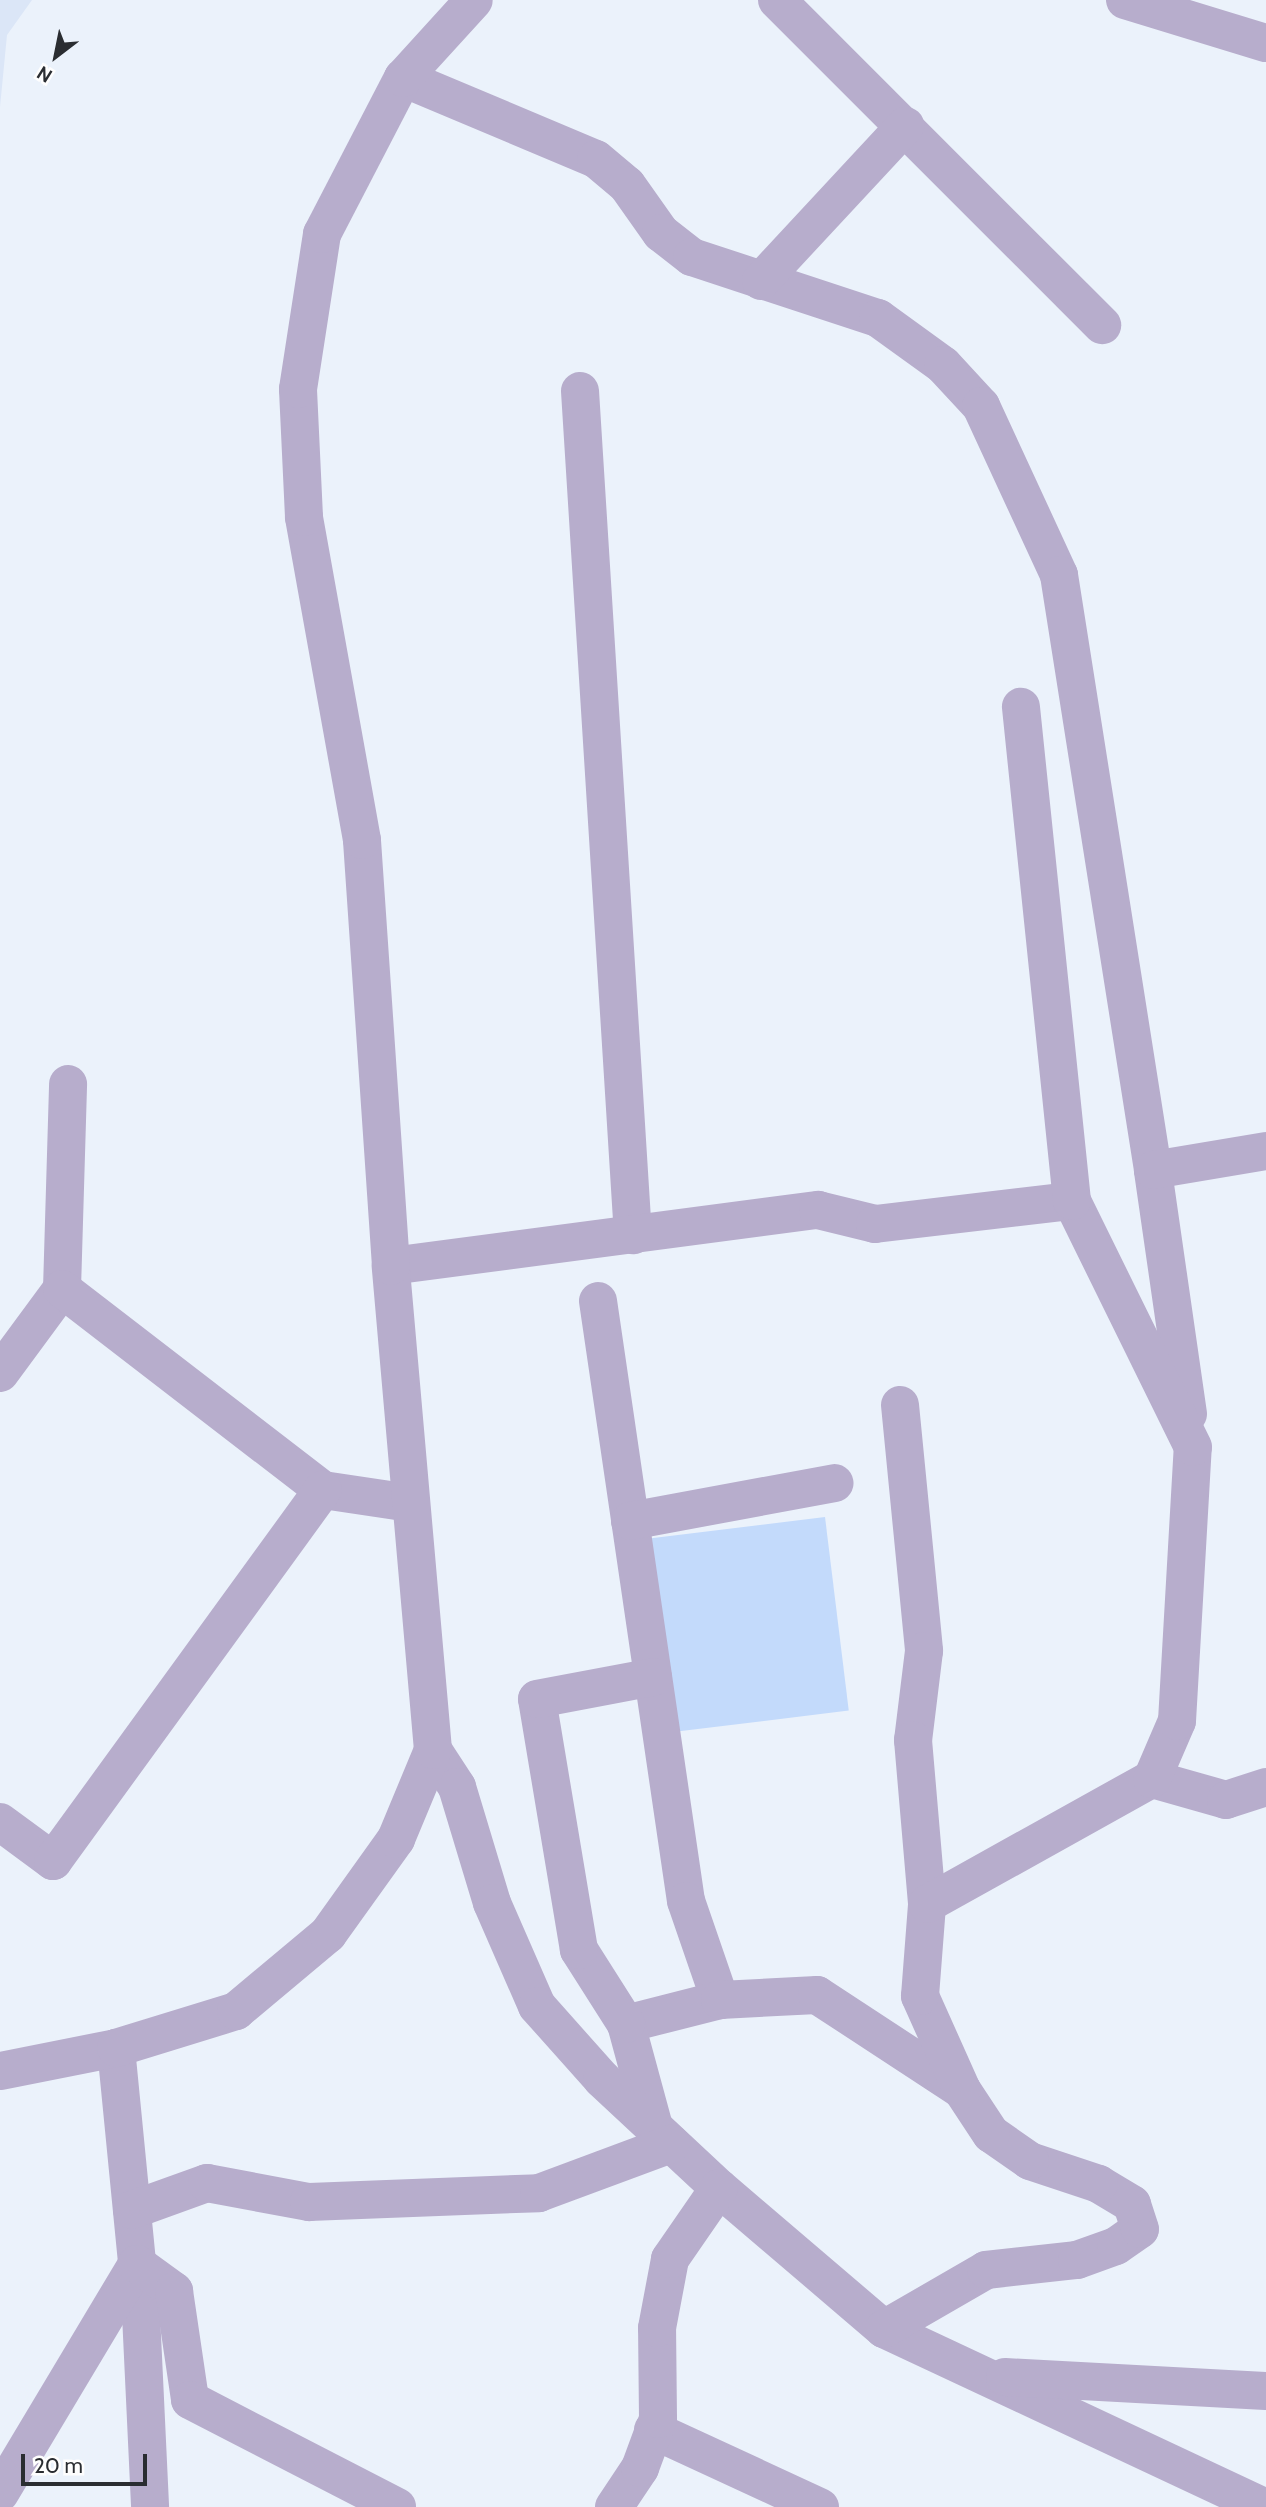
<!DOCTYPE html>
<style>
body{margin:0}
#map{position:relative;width:1266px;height:2507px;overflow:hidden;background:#ebf2fb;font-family:Cabin,sans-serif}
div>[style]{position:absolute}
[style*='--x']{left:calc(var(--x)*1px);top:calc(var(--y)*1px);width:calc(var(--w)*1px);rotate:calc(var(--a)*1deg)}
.built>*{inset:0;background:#dbe6f7}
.green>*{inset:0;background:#c3dafb;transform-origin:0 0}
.minor>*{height:38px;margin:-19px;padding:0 19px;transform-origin:19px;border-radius:19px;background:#b7adcc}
.tertiary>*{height:38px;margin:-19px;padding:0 19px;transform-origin:19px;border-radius:19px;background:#b7adcc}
span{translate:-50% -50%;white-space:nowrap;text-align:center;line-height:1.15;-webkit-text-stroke:7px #fefefe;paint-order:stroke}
.north{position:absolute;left:21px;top:21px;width:70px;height:70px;-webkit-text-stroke:5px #fefefe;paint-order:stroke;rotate:212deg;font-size:19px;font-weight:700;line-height:28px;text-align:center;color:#2a2d31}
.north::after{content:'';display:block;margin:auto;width:24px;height:32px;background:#2a2d31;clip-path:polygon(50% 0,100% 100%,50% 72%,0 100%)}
.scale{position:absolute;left:21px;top:2454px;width:126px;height:32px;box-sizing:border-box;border:4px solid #2a2d31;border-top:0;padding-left:9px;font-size:21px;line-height:24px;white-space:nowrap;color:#2a2d31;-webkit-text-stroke:5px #fefefe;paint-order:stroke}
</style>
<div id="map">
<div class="built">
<i style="clip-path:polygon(0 0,32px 0,7px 35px,0 107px)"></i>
</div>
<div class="green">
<i style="left:825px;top:1517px;width:195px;height:175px;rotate:83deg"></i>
</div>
<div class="minor">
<i style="--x:777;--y:0;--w:460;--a:45"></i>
<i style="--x:1125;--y:0;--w:147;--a:17"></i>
<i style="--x:403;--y:78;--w:209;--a:22.8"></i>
<i style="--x:596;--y:159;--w:40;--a:40"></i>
<i style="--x:627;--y:185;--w:59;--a:54.7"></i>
<i style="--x:661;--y:233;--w:39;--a:38"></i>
<i style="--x:692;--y:257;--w:196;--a:18.2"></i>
<i style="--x:878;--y:318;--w:80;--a:35.9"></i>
<i style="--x:943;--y:365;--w:56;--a:47.2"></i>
<i style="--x:981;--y:406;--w:186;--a:65.2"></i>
<i style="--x:1059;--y:575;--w:602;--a:81.02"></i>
<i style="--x:761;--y:281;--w:212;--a:-47.1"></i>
<i style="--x:580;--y:391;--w:846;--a:86.41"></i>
<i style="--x:391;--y:1266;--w:431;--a:-7.5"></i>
<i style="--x:818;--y:1210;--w:59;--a:13.8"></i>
<i style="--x:875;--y:1224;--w:198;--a:-6.7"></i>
<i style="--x:62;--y:1289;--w:205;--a:-88.3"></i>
<i style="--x:598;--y:1301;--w:606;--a:81.66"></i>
<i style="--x:686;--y:1901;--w:105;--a:71"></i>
<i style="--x:720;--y:2000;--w:97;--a:165.7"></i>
<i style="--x:626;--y:2024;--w:107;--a:74.8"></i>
<i style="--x:0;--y:1373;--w:104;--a:-53.6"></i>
<i style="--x:62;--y:1289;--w:329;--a:37.6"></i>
<i style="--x:323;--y:1490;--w:88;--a:8.5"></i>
<i style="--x:900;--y:1405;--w:247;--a:84.4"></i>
<i style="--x:924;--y:1651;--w:90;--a:97"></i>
<i style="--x:913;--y:1740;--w:165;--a:85.1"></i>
<i style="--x:1188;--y:1414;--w:246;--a:-98.2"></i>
<i style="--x:1153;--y:1170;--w:115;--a:-9.5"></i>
<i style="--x:630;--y:1521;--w:208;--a:-10.5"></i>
<i style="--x:433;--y:1750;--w:44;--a:57"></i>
<i style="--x:457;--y:1787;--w:121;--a:73.2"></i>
<i style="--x:492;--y:1903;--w:112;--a:66.4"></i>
<i style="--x:537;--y:2006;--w:98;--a:48.3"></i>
<i style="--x:602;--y:2079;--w:160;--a:43"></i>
<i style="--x:719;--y:2188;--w:217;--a:40.5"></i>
<i style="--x:884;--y:2329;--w:420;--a:25.1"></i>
<i style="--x:1152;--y:1779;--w:77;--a:15.8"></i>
<i style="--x:1226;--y:1800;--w:42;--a:-18"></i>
<i style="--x:0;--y:1822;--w:66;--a:36.3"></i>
<i style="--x:53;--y:1861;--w:459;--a:-54"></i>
<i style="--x:720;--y:2000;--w:97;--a:-3"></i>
<i style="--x:817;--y:1995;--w:173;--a:33.2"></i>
<i style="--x:626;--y:2024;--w:88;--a:-122.4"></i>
<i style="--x:579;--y:1950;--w:254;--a:-99.5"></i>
<i style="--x:537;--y:1699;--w:118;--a:-10.7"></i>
<i style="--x:116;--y:2048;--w:246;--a:84.4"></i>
<i style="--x:140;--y:2293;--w:214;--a:87.3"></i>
<i style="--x:132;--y:2210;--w:80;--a:-19.8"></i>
<i style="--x:207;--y:2183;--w:104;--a:10.6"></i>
<i style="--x:309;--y:2202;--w:230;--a:-2.2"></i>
<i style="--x:539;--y:2193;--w:141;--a:-20.4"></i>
<i style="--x:884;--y:2329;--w:118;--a:-30"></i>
<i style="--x:986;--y:2270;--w:92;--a:-6.3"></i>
<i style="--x:1077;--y:2260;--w:41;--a:-19.7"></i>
<i style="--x:1116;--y:2246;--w:29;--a:-35"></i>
<i style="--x:1140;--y:2229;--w:26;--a:-108"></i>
<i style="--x:1132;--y:2204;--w:39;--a:-149"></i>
<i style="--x:1099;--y:2184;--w:73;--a:-161.6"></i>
<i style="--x:1030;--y:2161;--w:47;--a:-145.3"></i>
<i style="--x:991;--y:2134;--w:53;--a:-123.4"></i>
<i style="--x:962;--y:2090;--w:103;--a:-114.1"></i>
<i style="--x:920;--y:1996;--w:92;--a:-85.6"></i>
<i style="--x:927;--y:1904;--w:257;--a:-29.1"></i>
<i style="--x:1152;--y:1779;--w:63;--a:-66.7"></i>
<i style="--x:1177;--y:1721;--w:274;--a:-86.7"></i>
<i style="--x:1193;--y:1447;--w:274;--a:-116.2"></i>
<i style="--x:1072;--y:1201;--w:497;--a:-95.9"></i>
<i style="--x:1005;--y:2377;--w:261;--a:3.1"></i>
<i style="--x:653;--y:2430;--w:184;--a:24.8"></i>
<i style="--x:0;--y:2493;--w:267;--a:-59.1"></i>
<i style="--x:137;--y:2264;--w:46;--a:36.1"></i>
<i style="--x:174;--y:2291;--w:110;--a:81.6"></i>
<i style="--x:190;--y:2400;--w:233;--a:27.3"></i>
<i style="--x:614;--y:2507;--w:47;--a:-56.3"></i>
<i style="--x:640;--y:2468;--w:52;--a:-69.8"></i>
<i style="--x:658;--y:2419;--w:91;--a:-90.6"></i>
<i style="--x:657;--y:2328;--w:70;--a:-79.3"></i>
<i style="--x:670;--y:2259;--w:86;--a:-55.4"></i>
</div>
<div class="tertiary">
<i style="--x:0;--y:2071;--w:118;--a:-11.2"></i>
<i style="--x:116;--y:2048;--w:126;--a:-17.1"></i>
<i style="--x:236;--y:2011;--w:120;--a:-39.9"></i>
<i style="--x:328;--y:1934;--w:117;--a:-54.4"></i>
<i style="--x:396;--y:1839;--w:96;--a:-67.4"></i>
<i style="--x:433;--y:1750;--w:486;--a:-95"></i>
<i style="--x:391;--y:1266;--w:427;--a:-93.9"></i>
<i style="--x:362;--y:840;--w:328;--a:-100.2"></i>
<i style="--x:304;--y:517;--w:128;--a:-92.7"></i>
<i style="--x:298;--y:389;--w:157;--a:-81.2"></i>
<i style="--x:322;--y:234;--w:176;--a:-62.6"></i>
<i style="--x:403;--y:78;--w:105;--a:-47.7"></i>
</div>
<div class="north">N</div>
<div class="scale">20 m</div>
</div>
